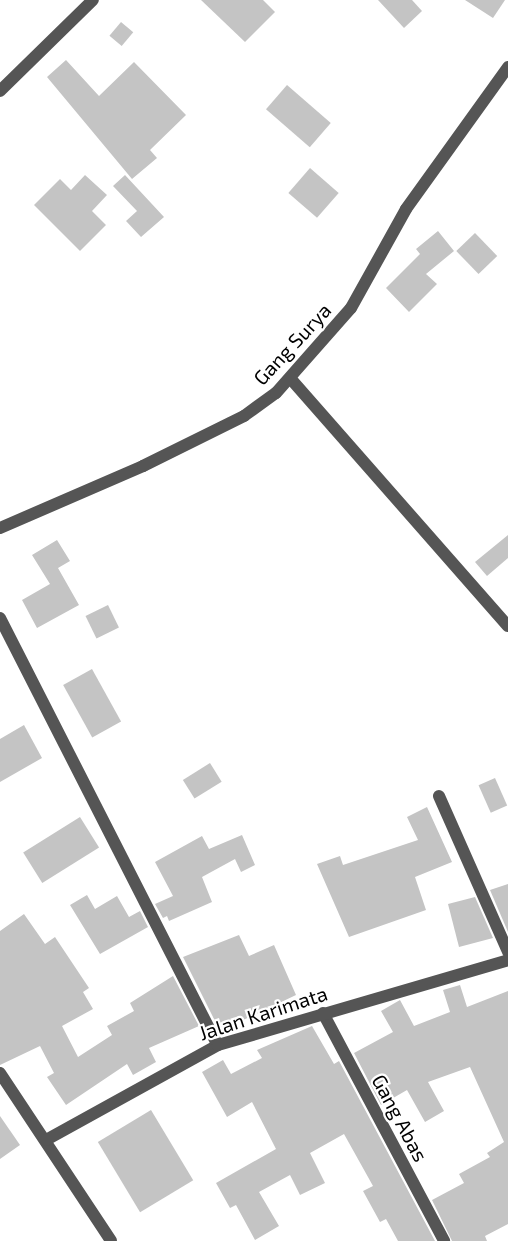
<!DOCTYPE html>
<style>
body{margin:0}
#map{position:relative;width:508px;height:1241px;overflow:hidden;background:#fff;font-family:"Exo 2",sans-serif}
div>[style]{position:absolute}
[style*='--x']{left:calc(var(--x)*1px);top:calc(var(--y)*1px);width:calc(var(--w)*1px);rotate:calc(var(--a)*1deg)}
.building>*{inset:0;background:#c4c4c4;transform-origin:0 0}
.minor>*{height:12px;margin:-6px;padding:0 6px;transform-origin:6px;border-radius:6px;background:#555}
span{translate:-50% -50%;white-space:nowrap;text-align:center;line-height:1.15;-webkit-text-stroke:4.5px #fff;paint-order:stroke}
.street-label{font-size:20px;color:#000}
</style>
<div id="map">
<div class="building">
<i style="clip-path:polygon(201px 0,263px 0,275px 12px,245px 42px)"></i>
<i style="clip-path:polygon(378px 0,412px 0,422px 11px,404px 28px)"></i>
<i style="clip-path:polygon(465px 0,505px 0,493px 18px)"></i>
<i style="left:121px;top:22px;width:16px;height:18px;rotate:40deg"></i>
<i style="clip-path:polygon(66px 60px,99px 96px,134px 62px,186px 115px,150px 150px,157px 158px,132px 179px,47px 77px)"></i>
<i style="left:287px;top:85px;width:58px;height:32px;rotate:41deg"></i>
<i style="left:310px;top:168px;width:38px;height:33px;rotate:41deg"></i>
<i style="clip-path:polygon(85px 175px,107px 195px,92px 211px,106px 225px,80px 251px,34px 205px,60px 179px,71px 190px)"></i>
<i style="clip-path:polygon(125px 175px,164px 217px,141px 237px,126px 221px,137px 211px,113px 186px)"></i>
<i style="clip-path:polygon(438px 231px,454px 251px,426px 274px,437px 284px,409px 312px,386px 288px,420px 254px,416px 249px)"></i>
<i style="left:475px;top:233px;width:32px;height:26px;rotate:46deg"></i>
<i style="clip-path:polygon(508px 535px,508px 558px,487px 576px,475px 562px)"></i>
<i style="clip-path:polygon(57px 540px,70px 561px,58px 568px,79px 605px,37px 628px,22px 600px,50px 584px,32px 555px)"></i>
<i style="left:108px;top:605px;width:25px;height:25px;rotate:64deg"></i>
<i style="left:92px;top:669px;width:60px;height:33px;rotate:61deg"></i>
<i style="clip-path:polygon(24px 725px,42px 758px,0 782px,0 739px)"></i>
<i style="left:210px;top:763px;width:22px;height:32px;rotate:58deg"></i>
<i style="left:495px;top:778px;width:30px;height:18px;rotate:66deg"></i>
<i style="clip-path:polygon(427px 807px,452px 862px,415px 877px,426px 910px,349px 937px,317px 864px,340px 856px,343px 865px,418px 840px,407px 817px)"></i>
<i style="left:80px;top:817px;width:36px;height:67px;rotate:58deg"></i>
<i style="clip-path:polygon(242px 835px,255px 865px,241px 872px,235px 859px,202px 877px,212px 902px,169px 921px,167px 916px,163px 918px,155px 904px,173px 896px,155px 862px,202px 836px,209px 849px)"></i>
<i style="clip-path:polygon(508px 884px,508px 932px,490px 890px)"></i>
<i style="clip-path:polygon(87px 895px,95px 909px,117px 896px,129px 917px,140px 911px,148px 927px,100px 954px,70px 905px)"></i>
<i style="clip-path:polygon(475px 897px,493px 938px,459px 947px,448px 904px)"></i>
<i style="clip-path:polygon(24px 914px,45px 944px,55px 937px,89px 988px,83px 992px,93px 1009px,62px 1026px,78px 1057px,112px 1035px,107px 1026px,134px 1011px,130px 1003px,173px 976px,199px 1026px,149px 1048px,156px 1062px,133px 1075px,127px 1064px,66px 1105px,47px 1077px,54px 1073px,40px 1046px,0 1065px,0 931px)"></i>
<i style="clip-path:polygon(239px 935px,249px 956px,274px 945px,296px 995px,220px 1031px,183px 957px)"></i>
<i style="clip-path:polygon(460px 985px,467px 1007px,508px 991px,508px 1224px,485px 1236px,487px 1241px,452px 1241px,432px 1200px,464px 1183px,459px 1174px,490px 1157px,487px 1153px,504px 1142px,470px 1067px,428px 1082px,444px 1111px,425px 1122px,407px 1090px,381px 1105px,354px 1053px,393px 1032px,381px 1011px,400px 1000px,414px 1026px,450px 1012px,443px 990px)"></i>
<i style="clip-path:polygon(312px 1026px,334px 1064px,339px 1061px,435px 1241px,398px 1241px,386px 1219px,380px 1222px,363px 1191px,373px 1186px,344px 1134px,310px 1153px,325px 1183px,300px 1195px,290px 1175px,259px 1192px,279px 1226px,255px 1240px,236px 1205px,230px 1208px,216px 1183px,276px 1149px,252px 1102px,227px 1117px,202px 1072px,223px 1060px,231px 1074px,262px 1058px,257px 1050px)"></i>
<i style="left:151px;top:1110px;width:82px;height:62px;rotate:59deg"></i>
<i style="clip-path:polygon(0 1116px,20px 1145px,0 1159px)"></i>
</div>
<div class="minor">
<i style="--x:0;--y:91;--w:130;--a:-44.4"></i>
<i style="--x:290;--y:378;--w:330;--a:48.7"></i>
<i style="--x:0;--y:528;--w:156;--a:-23.4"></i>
<i style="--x:143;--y:466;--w:113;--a:-26.3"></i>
<i style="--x:244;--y:416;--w:39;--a:-36"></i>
<i style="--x:276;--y:393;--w:113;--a:-48.6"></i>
<i style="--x:351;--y:308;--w:113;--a:-60.9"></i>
<i style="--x:406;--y:209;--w:175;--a:-54.3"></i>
<i style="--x:0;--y:618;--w:479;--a:63"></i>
<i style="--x:439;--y:796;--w:171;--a:66.1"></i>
<i style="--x:323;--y:1013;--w:258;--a:62"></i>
<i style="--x:0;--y:1073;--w:201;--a:56.5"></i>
<i style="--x:46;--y:1140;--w:196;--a:-28.9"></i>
<i style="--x:218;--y:1045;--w:302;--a:-16.3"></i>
</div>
<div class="street-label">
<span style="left:292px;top:344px;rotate:-47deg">Gang Surya</span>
<span style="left:263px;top:1013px;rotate:-18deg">Jalan Karimata</span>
<span style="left:400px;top:1118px;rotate:62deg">Gang Abas</span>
</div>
</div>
